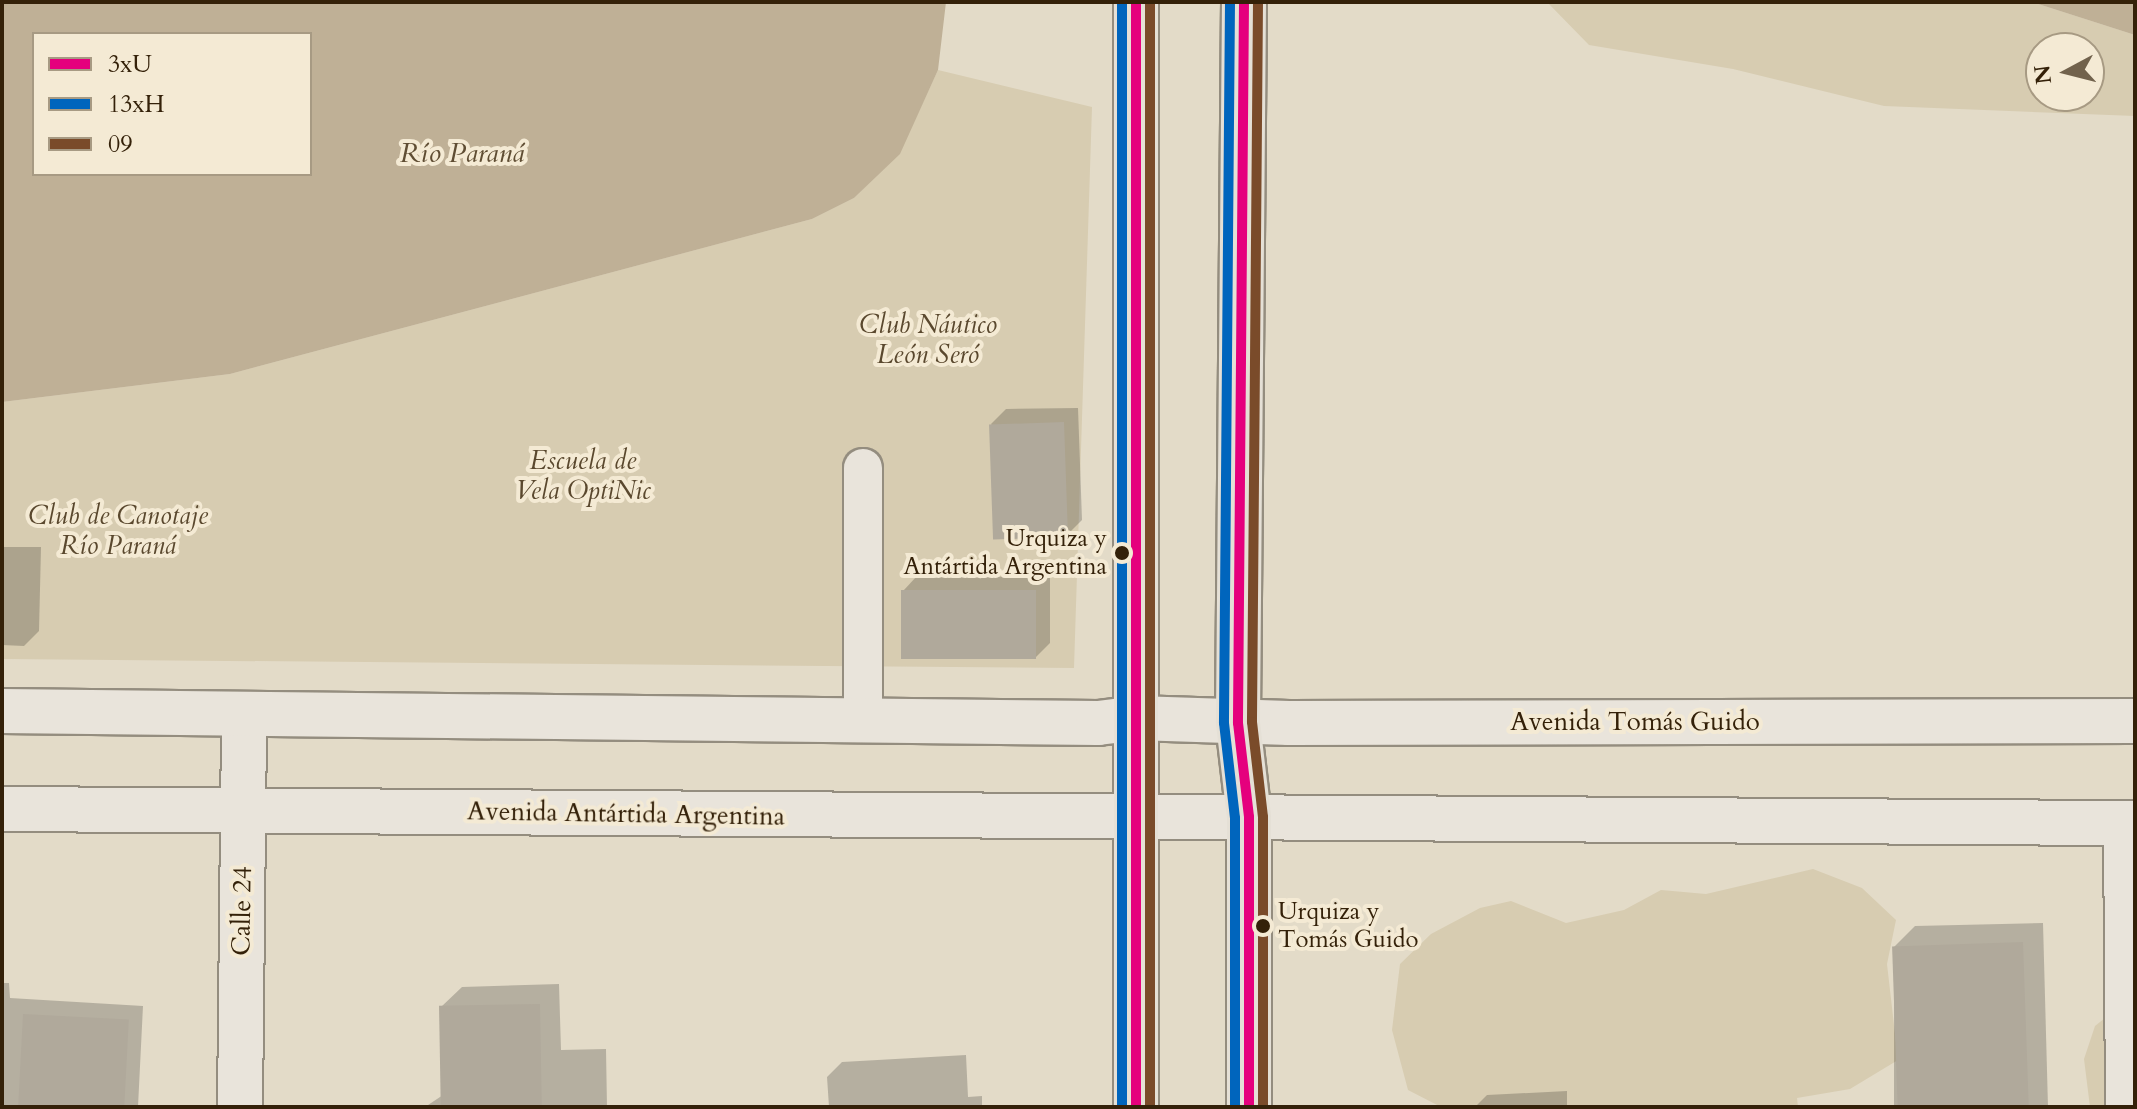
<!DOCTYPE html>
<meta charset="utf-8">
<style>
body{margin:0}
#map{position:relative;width:2137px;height:1109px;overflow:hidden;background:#e3dbc8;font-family:Cardo,serif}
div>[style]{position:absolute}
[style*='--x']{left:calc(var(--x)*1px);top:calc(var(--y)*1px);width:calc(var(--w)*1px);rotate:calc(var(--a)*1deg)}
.green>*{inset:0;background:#d7ccb1}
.water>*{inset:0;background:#bfb096}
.shadow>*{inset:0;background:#0003}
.building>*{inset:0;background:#b0a99b;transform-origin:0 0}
.roads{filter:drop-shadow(2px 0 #948d7f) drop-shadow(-2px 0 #948d7f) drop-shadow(0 2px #948d7f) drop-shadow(0 -2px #948d7f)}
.lane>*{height:38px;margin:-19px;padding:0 19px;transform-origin:19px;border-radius:19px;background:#e9e4db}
.street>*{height:44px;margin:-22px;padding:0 22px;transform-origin:22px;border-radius:22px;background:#e9e4db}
.secondary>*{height:44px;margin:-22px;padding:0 22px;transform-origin:22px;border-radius:22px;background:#e9e4db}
.primary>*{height:44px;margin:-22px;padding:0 22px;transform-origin:22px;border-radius:22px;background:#e5e0d6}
.bus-1>*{height:10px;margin:-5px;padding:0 5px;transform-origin:5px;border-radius:5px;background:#e5007d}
.bus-2>*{height:10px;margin:-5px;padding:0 5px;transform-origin:5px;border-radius:5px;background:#0065bd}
.bus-3>*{height:10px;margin:-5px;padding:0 5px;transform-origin:5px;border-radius:5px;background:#7a4b2a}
.dots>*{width:22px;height:22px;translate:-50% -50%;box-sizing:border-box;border:4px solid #f4ead4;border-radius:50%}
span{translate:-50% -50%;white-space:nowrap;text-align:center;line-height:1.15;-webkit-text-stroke:8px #f4ead4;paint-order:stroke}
.bus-label{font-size:24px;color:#342109}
.right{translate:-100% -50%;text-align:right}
.left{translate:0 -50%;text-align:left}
.park-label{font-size:26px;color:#5a482e;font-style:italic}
.street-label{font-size:26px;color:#342109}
.water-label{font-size:28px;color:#5f4d33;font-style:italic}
.frame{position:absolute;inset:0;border:4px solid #342109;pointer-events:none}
.legend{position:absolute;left:32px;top:32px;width:280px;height:144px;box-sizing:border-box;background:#f4ead4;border:2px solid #a79a83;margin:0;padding:10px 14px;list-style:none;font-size:24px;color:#342109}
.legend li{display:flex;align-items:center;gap:16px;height:40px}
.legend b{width:40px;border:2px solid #a79a83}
.north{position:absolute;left:2025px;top:32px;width:80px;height:80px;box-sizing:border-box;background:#f4ead4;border:2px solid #a79a83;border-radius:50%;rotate:263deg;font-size:22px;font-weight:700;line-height:32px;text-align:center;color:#342109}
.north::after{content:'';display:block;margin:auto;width:28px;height:36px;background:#71624c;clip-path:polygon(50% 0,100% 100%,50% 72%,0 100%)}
</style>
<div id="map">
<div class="green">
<i style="clip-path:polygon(evenodd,1547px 2px,2032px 2px,2135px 35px,2135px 116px,1884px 106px,1733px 69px,1589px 45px,1547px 2px,2041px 48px,2089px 48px,2089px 96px,2041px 96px,2041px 48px)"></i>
<i style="clip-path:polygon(938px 70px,1092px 107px,1074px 668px,2px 659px,2px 402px,230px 374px,812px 219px,854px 198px,899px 154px)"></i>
<i style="clip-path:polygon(1813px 869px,1862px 888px,1896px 920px,1887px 964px,1898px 1060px,1850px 1089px,1797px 1098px,1798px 1107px,1441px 1107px,1408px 1090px,1392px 1030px,1400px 964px,1431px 934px,1480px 908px,1511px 901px,1566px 923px,1624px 910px,1661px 890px,1706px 894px)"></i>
<i style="clip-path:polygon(2120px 1006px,2135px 1107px,2090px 1107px,2084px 1059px,2095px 1026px)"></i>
</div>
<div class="water">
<i style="clip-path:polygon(evenodd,2px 2px,946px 2px,938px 70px,900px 154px,854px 198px,812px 219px,230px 374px,2px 402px,2px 2px,34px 34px,310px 34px,310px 174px,34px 174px,34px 34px)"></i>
<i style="clip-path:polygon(2032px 2px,2135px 2px,2135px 35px)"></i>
</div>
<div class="shadow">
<i style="clip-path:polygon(1078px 408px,1082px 520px,1067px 535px,991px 424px,1006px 409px)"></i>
<i style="clip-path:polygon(2px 547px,41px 547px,39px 631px,24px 646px,2px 645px)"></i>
<i style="clip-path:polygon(917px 576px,1050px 577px,1050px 643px,1035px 658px,903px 591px)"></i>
<i style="clip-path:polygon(2043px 923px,2048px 1107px,1894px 1107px,1894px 947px,1915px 926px)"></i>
<i style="clip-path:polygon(2px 983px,9px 983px,10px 998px,143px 1006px,138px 1107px,2px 1107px)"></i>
<i style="clip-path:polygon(559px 984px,561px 1050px,606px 1049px,607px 1107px,425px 1107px,443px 1095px,441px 1007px,462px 987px)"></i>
<i style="clip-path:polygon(966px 1055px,968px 1097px,982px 1096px,982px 1107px,829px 1107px,827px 1077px,842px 1062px)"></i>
<i style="clip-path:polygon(1567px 1091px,1567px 1107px,1475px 1107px,1487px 1095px)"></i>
</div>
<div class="building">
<i style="left:1064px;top:422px;width:115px;height:75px;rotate:88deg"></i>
<i style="left:901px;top:590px;width:135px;height:69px"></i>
<i style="left:2023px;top:942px;width:165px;height:131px;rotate:88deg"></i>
<i style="left:540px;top:1004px;width:103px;height:101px;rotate:89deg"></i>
<i style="left:23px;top:1014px;width:106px;height:93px;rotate:3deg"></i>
</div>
<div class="roads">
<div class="lane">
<i style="--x:863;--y:720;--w:252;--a:-90"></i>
</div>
<div class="street">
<i style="--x:2126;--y:823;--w:284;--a:89.6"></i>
<i style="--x:240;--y:1107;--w:392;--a:-89.4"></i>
</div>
<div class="secondary">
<i style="--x:2;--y:711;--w:1096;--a:0.63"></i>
<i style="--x:1098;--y:723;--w:38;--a:-7"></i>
<i style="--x:1136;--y:718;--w:153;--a:1.9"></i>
<i style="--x:1289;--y:723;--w:846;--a:-0.14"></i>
<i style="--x:2;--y:809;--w:2133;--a:0.38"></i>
</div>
<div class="primary">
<i style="--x:1136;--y:2;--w:1105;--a:90"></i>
<i style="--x:1244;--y:2;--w:721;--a:90.48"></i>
<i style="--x:1238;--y:723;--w:95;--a:83.3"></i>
<i style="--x:1249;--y:817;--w:290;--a:90"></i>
</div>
</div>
<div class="bus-1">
<i style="--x:1136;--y:2;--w:1105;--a:90"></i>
<i style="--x:1244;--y:2;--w:721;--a:90.48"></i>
<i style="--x:1238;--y:723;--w:95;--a:83.3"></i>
<i style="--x:1249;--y:817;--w:290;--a:90"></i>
</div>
<div class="bus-2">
<i style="--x:1122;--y:2;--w:1105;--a:90"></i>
<i style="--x:1230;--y:2;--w:721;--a:90.48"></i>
<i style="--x:1224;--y:723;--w:96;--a:83.4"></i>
<i style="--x:1235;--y:818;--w:289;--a:90"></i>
</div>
<div class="bus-3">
<i style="--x:1150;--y:2;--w:1105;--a:90"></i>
<i style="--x:1258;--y:2;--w:720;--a:90.48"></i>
<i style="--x:1252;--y:722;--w:96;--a:83.4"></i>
<i style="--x:1263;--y:817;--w:290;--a:90"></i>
</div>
<div class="dots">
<i style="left:1122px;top:553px;background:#342109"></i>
<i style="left:1263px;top:926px;background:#342109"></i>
</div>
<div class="bus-label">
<span class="right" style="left:1107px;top:553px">Urquiza y<br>Antártida Argentina</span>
<span class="left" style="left:1278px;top:926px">Urquiza y<br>Tomás Guido</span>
</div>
<div class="park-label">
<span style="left:928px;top:340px">Club Náutico<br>León Seró</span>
<span style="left:583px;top:476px">Escuela de<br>Vela OptiNic</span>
<span style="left:118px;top:531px">Club de Canotaje<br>Río Paraná</span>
</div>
<div class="street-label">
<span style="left:1635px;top:722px">Avenida Tomás Guido</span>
<span style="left:626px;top:814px;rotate:1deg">Avenida Antártida Argentina</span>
<span style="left:242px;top:911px;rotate:-89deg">Calle 24</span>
</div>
<div class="water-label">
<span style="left:462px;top:153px">Río Paraná</span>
</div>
<div class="frame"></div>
<ul class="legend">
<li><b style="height:10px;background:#e5007d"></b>3xU</li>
<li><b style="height:10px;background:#0065bd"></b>13xH</li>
<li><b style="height:10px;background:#7a4b2a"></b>09</li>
</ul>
<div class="north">N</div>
</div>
